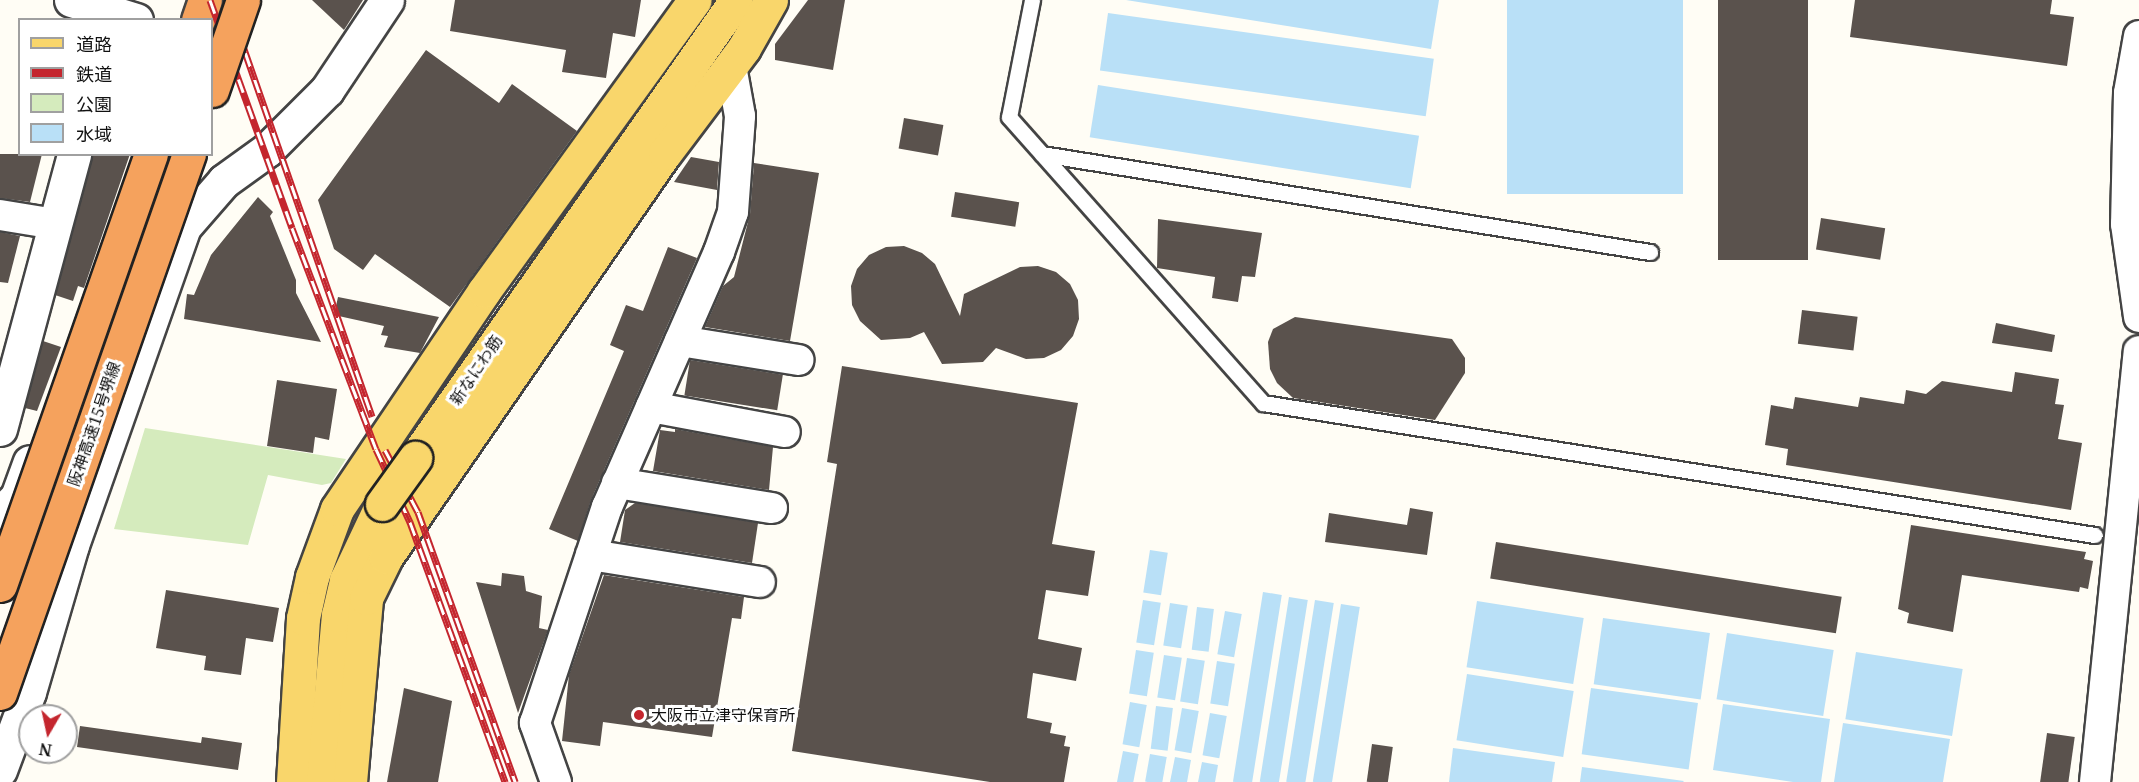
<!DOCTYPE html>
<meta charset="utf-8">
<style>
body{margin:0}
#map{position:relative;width:2139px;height:782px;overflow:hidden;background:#fffdf5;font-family:"Noto Serif","Noto Sans JP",serif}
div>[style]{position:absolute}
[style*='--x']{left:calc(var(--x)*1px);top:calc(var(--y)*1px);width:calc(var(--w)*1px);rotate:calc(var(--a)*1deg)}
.green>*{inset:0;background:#d5ebbd}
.water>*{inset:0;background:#b9e0f7;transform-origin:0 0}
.building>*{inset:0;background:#5a524d;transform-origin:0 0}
.roads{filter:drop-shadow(2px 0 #444) drop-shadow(-2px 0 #444) drop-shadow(0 2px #444) drop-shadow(0 -2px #444)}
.service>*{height:15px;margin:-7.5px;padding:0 7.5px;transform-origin:7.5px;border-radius:7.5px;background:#fff}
.minor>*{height:30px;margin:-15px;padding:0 15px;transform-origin:15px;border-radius:15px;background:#fff}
.tertiary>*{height:33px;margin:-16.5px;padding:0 16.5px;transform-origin:16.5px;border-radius:16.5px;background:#fff}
.primary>*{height:33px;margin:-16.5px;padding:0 16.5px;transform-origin:16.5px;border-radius:16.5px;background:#f9d66b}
.motorway>*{height:33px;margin:-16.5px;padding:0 16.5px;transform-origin:16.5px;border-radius:16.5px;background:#f5a25d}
.rail>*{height:7px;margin-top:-3.5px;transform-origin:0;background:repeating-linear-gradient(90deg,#fff 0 14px,#c4262e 0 28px);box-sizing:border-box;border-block:2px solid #c4262e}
.bridges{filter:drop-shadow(2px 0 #222) drop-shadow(-2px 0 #222) drop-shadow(0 2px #222) drop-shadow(0 -2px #222)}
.primary-bridge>*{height:33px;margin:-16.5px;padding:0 16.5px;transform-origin:16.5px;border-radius:16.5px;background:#f9d66b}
.motorway-bridge>*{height:33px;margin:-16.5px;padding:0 16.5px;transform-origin:16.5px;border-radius:16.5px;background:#f5a25d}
.dots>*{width:16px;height:16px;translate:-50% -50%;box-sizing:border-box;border:3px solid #fff;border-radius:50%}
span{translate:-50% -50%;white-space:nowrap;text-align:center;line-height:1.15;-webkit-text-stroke:6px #fff;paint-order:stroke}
.street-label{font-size:16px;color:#111}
.poi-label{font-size:16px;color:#111}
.left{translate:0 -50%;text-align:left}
.legend{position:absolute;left:18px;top:18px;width:195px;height:138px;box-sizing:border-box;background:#fff;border:2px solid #a0a0a0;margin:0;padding:8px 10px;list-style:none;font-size:18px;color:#111}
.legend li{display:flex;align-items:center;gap:12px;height:30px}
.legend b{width:30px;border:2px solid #a0a0a0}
.north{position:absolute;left:18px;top:704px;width:60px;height:60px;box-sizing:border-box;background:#fff;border:2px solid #a0a0a0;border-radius:50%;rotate:189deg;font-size:16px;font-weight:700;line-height:24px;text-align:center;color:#111}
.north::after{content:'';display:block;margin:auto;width:21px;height:27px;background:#c4262e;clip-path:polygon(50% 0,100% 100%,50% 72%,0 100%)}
</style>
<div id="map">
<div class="green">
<i style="clip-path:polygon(145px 428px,346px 459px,331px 483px,322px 485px,268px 475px,248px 545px,114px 529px)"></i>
</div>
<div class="water">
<i style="clip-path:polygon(1126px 0,1439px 0,1431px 49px)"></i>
<i style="left:1507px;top:0;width:176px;height:194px"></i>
<i style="left:1108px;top:13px;width:329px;height:58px;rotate:8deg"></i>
<i style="left:1098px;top:85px;width:325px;height:53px;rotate:9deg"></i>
<i style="left:1150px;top:550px;width:18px;height:43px;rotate:9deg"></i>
<i style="left:1263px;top:592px;width:19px;height:192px;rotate:9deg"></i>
<i style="left:1289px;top:597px;width:19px;height:187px;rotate:9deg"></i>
<i style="left:1143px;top:600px;width:18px;height:43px;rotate:9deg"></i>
<i style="left:1315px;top:600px;width:19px;height:184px;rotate:9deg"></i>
<i style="left:1477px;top:601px;width:108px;height:67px;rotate:9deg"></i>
<i style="left:1170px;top:603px;width:18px;height:43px;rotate:9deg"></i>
<i style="left:1341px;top:604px;width:19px;height:180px;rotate:9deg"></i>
<i style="left:1197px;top:607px;width:17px;height:43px;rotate:7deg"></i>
<i style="left:1225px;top:611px;width:17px;height:44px;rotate:10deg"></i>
<i style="left:1603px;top:618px;width:108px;height:67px;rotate:8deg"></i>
<i style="left:1727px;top:633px;width:108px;height:67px;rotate:9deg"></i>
<i style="left:1136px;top:650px;width:18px;height:44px;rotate:9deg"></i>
<i style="left:1856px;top:652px;width:108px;height:68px;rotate:9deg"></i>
<i style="left:1164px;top:655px;width:18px;height:43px;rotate:9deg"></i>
<i style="left:1187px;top:658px;width:18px;height:44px;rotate:9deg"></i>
<i style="left:1217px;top:661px;width:18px;height:43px;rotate:9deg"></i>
<i style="left:1467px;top:674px;width:108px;height:67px;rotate:9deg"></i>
<i style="left:1591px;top:688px;width:108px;height:67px;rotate:8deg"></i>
<i style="left:1130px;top:702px;width:17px;height:43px;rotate:10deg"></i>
<i style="clip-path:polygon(1723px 704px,1830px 719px,1821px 782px,1793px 782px,1713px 770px)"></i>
<i style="left:1156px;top:706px;width:17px;height:43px;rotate:7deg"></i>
<i style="left:1182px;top:708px;width:17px;height:43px;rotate:10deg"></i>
<i style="left:1210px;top:713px;width:17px;height:43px;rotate:10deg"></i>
<i style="clip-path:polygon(1843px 723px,1950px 739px,1943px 782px,1834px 782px)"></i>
<i style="clip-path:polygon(1453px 748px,1555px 762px,1552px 782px,1449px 782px)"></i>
<i style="left:1123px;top:751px;width:16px;height:32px;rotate:11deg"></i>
<i style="left:1150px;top:754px;width:17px;height:28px;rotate:10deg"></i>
<i style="clip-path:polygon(1175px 757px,1191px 760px,1187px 782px,1170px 782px)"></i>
<i style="clip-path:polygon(1202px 762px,1218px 765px,1215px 782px,1198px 782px)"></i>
<i style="clip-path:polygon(1582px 767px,1684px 781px,1683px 782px,1580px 782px)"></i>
</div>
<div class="building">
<i style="clip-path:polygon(312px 0,363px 0,344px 30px)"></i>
<i style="clip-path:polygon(455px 0,641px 0,635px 37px,613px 33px,606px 78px,562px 72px,566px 50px,450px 31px)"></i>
<i style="clip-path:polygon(808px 0,845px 0,833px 70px,775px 60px,775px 44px)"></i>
<i style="left:1718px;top:0;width:90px;height:260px"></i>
<i style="clip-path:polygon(1855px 0,2052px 0,2050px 14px,2074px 17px,2067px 66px,1850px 37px)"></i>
<i style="clip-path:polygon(426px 50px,499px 103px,512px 84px,577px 131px,450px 307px,375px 254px,363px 270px,334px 249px,318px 200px)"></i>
<i style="left:904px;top:118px;width:40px;height:31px;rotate:10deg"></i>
<i style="clip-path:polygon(0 154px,42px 154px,30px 202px,0 198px)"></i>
<i style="clip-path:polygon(92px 154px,130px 154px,84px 288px,78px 286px,73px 301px,55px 295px)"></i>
<i style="clip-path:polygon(691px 157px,719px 162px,717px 190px,674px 182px)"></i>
<i style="clip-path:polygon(754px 163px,819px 173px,790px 341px,705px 327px,723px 286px,734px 277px,750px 214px)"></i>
<i style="left:955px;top:192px;width:65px;height:25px;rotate:9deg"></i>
<i style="clip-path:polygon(258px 197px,273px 212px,270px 216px,296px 280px,296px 293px,321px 342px,184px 319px,187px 294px,194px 295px,211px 255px)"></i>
<i style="left:1821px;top:218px;width:65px;height:32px;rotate:9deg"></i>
<i style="clip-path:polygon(1158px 219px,1262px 233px,1255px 277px,1242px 276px,1238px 302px,1212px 298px,1215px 277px,1157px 268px)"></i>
<i style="clip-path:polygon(0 232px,20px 236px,8px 283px,0 282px)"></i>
<i style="clip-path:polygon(904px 246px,922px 253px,935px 264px,960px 316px,964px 294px,1020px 267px,1038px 266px,1056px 272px,1070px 284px,1078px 300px,1079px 319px,1073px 336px,1061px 350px,1044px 358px,1026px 359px,996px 348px,983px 362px,942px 364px,924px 332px,910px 338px,881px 340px,860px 321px,852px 305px,851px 286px,857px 269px,869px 255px,886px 247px)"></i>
<i style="clip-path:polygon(668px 247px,697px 258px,591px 500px,578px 541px,549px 529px,624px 351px,610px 345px,626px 305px,643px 311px)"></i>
<i style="clip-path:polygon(338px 297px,439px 317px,420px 353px,384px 347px,388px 336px,381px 335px,384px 326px,334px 315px)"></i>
<i style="left:1802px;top:310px;width:56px;height:34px;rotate:7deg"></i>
<i style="clip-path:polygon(1295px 317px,1452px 339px,1465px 358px,1465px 373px,1435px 420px,1293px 398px,1277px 383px,1270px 369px,1268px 342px,1273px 329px)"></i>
<i style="clip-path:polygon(1996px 323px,2055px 335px,2052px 352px,1992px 343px)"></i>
<i style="clip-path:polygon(43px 341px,61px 347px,37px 411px,25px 408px)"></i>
<i style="left:690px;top:360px;width:94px;height:36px;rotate:9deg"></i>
<i style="clip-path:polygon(842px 366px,1078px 403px,1052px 544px,1095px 551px,1088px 596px,1046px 590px,1038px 639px,1082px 648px,1076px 681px,1033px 673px,1027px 718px,1052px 723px,1050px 733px,1066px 736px,1064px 746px,1070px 747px,1064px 782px,990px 782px,792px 751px,837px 464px,827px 462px)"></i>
<i style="clip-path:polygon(2015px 372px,2059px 379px,2055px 404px,2064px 405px,2058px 439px,2082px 443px,2071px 510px,1786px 465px,1788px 449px,1765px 445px,1771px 405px,1793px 409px,1795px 397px,1858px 407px,1860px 397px,1904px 404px,1906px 390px,1926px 394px,1942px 381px,2012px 392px)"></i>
<i style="clip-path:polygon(277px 380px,337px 389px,329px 440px,315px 437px,313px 453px,267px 446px)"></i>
<i style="clip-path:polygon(675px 429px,773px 447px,769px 490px,653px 471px,660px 430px,675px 432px)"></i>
<i style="clip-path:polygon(635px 503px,758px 523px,752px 563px,620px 542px,625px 510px)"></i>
<i style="clip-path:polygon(1410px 508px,1433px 512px,1427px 555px,1325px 542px,1329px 513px,1407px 525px)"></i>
<i style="clip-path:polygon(1911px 525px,2086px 552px,2084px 559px,2093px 561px,2088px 589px,2080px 587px,2079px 592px,1962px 575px,1953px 632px,1907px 623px,1909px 613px,1898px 609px)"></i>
<i style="left:1496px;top:542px;width:350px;height:37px;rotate:9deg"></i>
<i style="clip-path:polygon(502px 573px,524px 576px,526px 591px,542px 596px,539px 628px,548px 630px,518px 713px,476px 582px,501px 586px)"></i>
<i style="clip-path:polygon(604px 575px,744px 597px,741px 619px,732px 618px,712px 737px,603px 722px,600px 746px,562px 741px,569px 675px)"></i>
<i style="clip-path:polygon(166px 590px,279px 608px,273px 642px,246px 638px,241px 675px,204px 670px,206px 656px,156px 648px)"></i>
<i style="clip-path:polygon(404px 688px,452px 701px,438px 782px,387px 782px)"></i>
<i style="clip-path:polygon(80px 726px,201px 743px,202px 737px,242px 743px,238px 770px,77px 747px)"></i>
<i style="left:2047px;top:733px;width:28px;height:50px;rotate:8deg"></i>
<i style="left:1372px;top:744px;width:21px;height:38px;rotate:8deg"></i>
</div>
<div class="roads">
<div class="service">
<i style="--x:1032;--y:0;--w:119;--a:101.1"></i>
<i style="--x:1009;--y:117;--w:383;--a:48.4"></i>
<i style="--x:1263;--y:403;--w:842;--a:9.02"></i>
<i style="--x:1042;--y:154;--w:616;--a:9.16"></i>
</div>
<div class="minor">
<i style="--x:2139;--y:36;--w:58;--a:100"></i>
<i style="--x:2129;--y:93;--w:131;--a:91.3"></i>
<i style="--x:2126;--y:224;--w:94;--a:82"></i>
<i style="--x:0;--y:215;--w:56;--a:9.3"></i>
<i style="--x:680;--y:341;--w:120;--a:9.1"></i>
<i style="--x:651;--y:407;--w:136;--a:10.6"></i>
<i style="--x:617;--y:483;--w:157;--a:9.2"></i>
<i style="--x:591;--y:555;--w:171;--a:9.1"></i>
<i style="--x:556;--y:782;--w:63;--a:-109.6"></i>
<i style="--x:535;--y:723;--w:228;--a:-71.6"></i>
<i style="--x:607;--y:507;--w:279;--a:-66.3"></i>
<i style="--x:719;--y:252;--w:42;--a:-70.7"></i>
<i style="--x:733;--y:212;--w:96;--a:-85.8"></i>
<i style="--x:740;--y:116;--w:51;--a:-100.2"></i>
<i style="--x:2095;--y:782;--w:433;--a:-84.2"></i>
</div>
<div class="tertiary">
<i style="--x:71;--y:0;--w:68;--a:17.1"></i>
<i style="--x:0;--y:429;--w:285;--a:-74.9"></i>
<i style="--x:0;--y:514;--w:24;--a:-45"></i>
<i style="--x:17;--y:497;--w:37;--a:-70"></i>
<i style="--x:0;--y:770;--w:83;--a:-69.6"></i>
<i style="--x:29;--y:692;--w:153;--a:-73.7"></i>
<i style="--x:72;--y:545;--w:337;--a:-70.6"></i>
<i style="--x:184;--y:227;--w:61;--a:-49"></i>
<i style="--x:224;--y:181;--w:53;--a:-35.8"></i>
<i style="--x:267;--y:150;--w:85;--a:-45"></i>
<i style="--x:327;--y:90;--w:108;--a:-56.3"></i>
</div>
<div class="primary">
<i style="--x:415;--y:458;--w:559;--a:-54.97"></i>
<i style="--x:293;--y:782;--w:164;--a:-86.5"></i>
<i style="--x:303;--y:618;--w:42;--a:-77.6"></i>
<i style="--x:312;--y:577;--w:72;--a:-69.8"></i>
<i style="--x:337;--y:509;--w:263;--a:-56"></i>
<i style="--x:484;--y:291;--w:359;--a:-54.1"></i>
<i style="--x:323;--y:782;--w:168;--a:-84.9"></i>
<i style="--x:338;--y:615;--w:36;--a:-77"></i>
<i style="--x:346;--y:580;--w:84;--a:-64.7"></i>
<i style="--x:350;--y:782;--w:185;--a:-85"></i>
<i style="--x:366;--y:598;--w:46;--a:-64"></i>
<i style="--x:386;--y:557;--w:491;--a:-55.4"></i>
<i style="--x:665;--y:153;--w:131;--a:-53"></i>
<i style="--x:744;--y:48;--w:55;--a:-60.6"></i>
</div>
<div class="motorway">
<i style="--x:198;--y:20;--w:21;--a:-71"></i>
</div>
</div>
<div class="rail">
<i style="--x:210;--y:0;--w:242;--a:70.2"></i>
<i style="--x:292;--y:228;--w:236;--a:69.2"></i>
<i style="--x:376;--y:449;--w:81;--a:65"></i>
<i style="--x:410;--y:522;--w:277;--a:69.9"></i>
<i style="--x:227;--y:0;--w:441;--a:70.8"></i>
<i style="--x:385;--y:450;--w:70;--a:62"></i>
<i style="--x:418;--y:512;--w:287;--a:70.2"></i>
</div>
<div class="bridges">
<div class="primary-bridge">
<i style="--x:382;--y:504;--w:57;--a:-54.3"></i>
</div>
<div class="motorway-bridge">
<i style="--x:212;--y:90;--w:95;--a:-71"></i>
<i style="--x:0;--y:585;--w:457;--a:-70.7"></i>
<i style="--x:0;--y:693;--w:571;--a:-70.68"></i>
</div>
</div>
<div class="dots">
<i style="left:639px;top:715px;background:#c4262e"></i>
</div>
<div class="street-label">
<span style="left:476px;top:370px;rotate:-56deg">新なにわ筋</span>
<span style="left:94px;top:424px;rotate:-71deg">阪神高速15号堺線</span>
</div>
<div class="poi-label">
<span class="left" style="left:651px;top:715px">大阪市立津守保育所</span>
</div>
<ul class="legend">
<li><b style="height:8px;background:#f9d66b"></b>道路</li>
<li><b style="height:8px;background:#c4262e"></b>鉄道</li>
<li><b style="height:16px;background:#d5ebbd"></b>公園</li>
<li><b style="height:16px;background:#b9e0f7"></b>水域</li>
</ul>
<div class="north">N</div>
</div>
